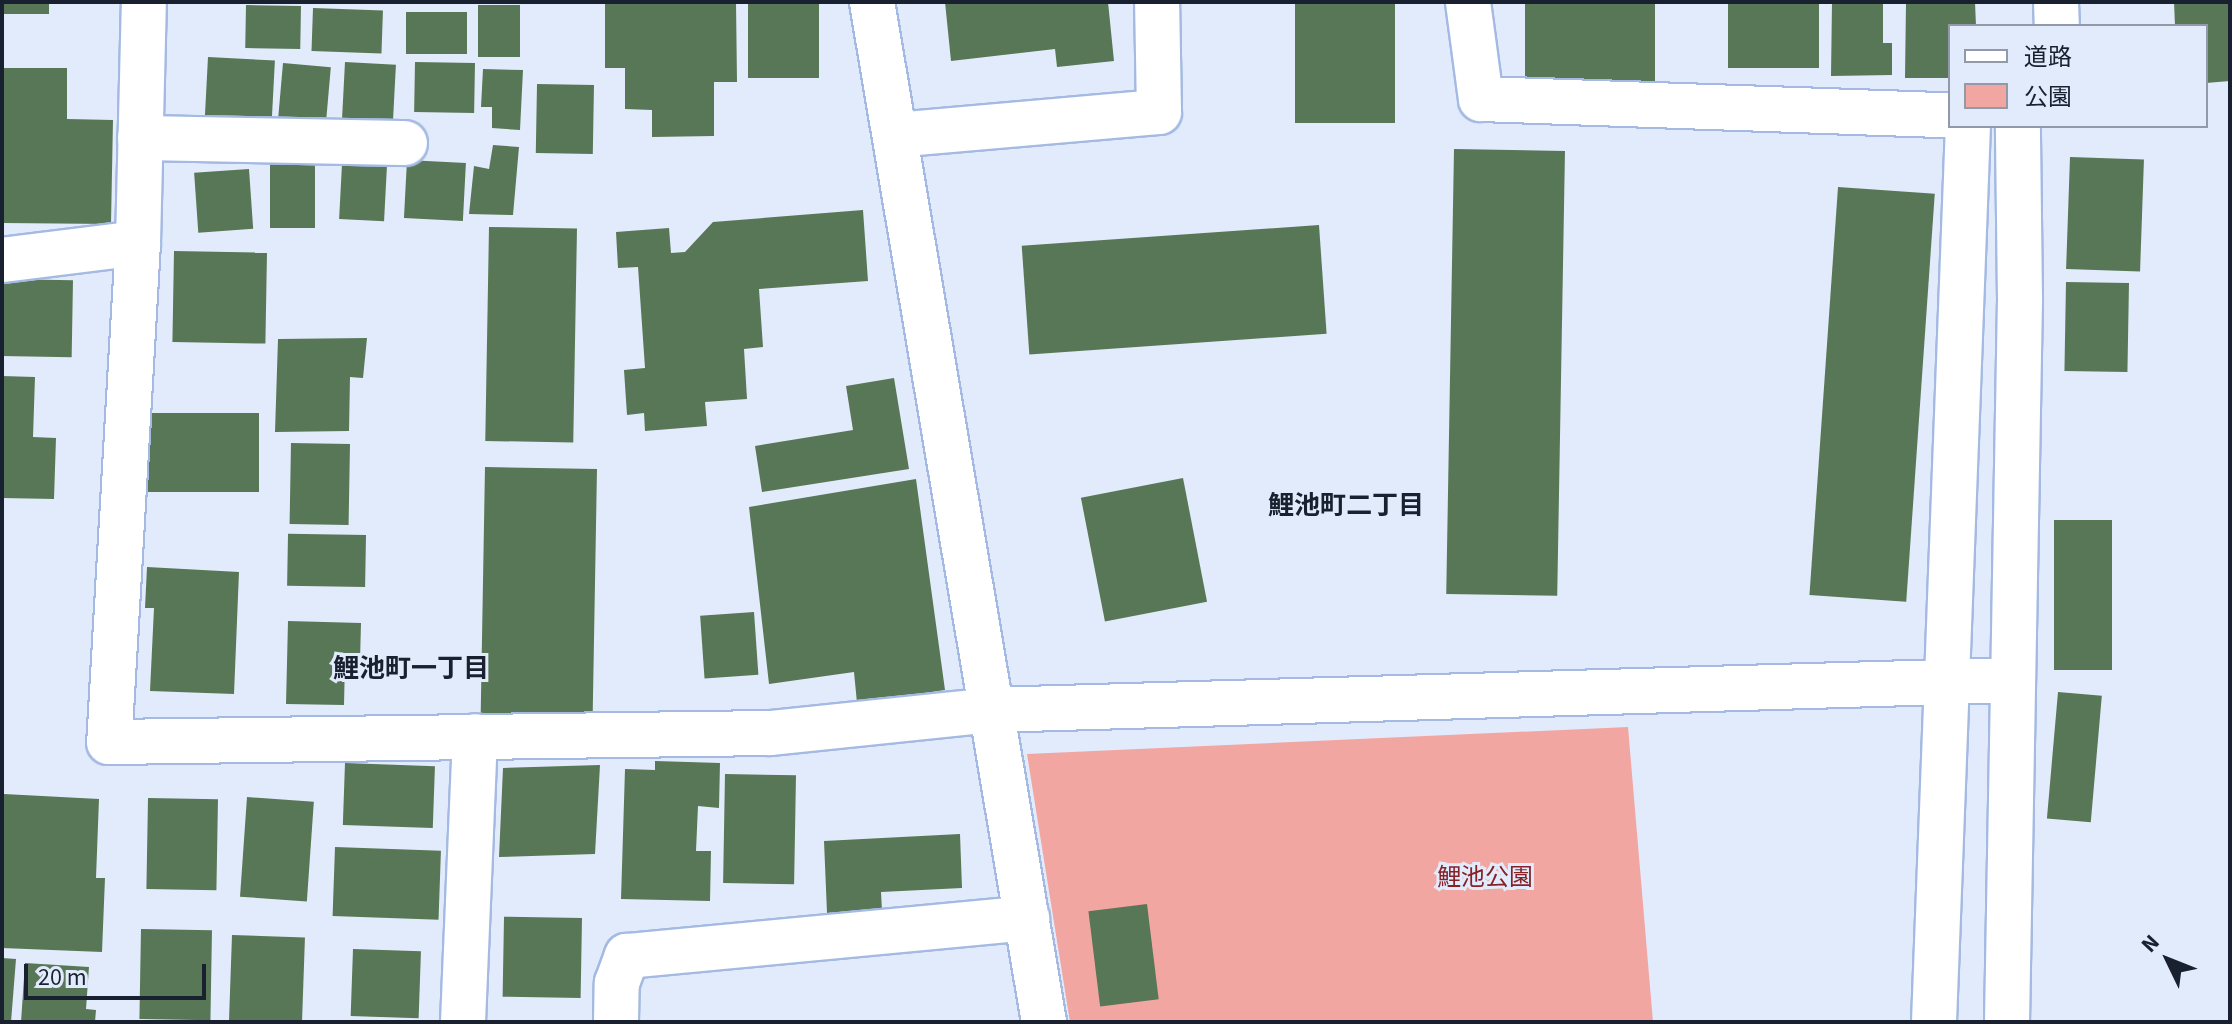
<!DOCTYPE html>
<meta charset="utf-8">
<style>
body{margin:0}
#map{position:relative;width:2232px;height:1024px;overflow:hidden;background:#e2ebfc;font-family:"Source Sans 3","Noto Sans JP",sans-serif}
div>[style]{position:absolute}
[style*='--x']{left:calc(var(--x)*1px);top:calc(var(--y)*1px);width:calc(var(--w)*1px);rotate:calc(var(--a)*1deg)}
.green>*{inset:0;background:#f2a6a2}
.building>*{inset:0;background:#587756;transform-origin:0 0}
.roads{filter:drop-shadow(2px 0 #a4bae2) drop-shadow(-2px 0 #a4bae2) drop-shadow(0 2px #a4bae2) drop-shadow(0 -2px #a4bae2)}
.street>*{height:44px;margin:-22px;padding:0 22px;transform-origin:22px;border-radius:22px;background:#fff}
span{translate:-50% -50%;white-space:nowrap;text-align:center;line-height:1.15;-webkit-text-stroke:6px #e2ebfc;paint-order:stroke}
.park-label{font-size:24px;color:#842227}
.neighbourhood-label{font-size:26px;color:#192130;font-weight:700}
.frame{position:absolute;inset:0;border:4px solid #192130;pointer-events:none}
.legend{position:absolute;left:1948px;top:24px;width:260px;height:104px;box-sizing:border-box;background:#e2ebfc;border:2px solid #929aaa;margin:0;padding:10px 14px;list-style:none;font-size:24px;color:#192130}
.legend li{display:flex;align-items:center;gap:16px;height:40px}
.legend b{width:40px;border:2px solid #929aaa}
.north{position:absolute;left:2128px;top:920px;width:80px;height:80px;-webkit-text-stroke:6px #e2ebfc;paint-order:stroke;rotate:313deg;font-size:22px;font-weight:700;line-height:32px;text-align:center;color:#192130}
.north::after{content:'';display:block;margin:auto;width:28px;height:36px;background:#192130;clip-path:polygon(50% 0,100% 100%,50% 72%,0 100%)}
.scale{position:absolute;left:24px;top:964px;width:182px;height:36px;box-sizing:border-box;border:4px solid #192130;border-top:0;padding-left:10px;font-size:24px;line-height:28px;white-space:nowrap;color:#192130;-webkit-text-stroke:6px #e2ebfc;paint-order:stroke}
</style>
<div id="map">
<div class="green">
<i style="clip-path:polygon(1628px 727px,1653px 1022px,1070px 1022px,1027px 754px)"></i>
</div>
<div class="building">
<i style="left:2px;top:2px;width:47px;height:12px"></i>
<i style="clip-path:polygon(605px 2px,736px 2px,737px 82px,714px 82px,714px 136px,652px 137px,652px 110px,625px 109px,625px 68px,605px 68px)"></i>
<i style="left:748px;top:2px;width:71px;height:76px"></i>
<i style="clip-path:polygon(945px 2px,1108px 2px,1114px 61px,1057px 67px,1055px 49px,951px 61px)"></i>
<i style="left:1295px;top:2px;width:100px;height:121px"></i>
<i style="left:1525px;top:2px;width:130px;height:79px"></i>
<i style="left:1728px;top:2px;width:91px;height:66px"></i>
<i style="clip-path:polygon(1832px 2px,1883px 2px,1883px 43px,1892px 43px,1892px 75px,1831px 76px)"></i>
<i style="clip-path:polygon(1906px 2px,1975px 2px,1976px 26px,1950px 26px,1950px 78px,1905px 78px)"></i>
<i style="clip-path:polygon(2174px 2px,2230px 2px,2230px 81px,2206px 83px,2206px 26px,2175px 26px)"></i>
<i style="left:246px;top:5px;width:55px;height:43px;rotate:1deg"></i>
<i style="left:478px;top:5px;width:42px;height:52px"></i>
<i style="left:313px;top:8px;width:70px;height:43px;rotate:2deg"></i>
<i style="left:406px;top:12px;width:61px;height:42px"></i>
<i style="left:208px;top:57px;width:67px;height:59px;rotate:3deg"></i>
<i style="left:345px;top:62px;width:51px;height:60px;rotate:3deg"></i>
<i style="left:415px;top:62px;width:60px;height:50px;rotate:1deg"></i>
<i style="left:283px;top:63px;width:48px;height:55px;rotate:5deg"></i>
<i style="clip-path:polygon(2px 68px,67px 68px,67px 119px,113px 120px,111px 224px,2px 223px)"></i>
<i style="clip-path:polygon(483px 69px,523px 70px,520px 130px,492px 128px,492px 107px,481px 107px)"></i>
<i style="left:537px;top:84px;width:57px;height:69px;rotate:1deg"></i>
<i style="clip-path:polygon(493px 145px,519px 147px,513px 215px,469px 214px,474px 166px,489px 169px)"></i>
<i style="left:1454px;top:149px;width:111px;height:445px;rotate:1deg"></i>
<i style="left:2070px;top:157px;width:74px;height:112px;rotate:2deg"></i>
<i style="left:270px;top:160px;width:45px;height:68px"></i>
<i style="left:407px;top:160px;width:59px;height:58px;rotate:3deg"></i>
<i style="left:342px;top:164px;width:45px;height:55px;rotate:3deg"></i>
<i style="left:249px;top:169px;width:60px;height:55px;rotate:86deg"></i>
<i style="left:1838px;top:187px;width:97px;height:409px;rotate:4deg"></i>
<i style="clip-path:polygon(863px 210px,868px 281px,759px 289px,763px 347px,744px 349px,747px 399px,705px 402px,707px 426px,645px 431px,644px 413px,627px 415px,624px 370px,645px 368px,638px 267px,618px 268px,616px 232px,669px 228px,671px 253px,685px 252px,713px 222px)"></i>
<i style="left:1319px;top:225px;width:109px;height:298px;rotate:86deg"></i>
<i style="left:489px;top:227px;width:88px;height:214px;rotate:1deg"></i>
<i style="left:174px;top:251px;width:93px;height:91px;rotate:1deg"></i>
<i style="left:2px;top:279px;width:71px;height:77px;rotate:1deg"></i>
<i style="left:2066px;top:282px;width:63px;height:89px;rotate:1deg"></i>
<i style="clip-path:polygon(367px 338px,363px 378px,350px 377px,349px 431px,275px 432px,278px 339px)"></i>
<i style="clip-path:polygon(2px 376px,35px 377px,33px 437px,56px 438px,54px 499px,2px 498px)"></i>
<i style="clip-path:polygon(894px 378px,909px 469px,762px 492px,755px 446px,853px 430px,846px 386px)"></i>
<i style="left:148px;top:413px;width:111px;height:79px"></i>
<i style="left:291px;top:443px;width:59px;height:81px;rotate:1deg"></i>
<i style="left:485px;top:467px;width:112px;height:246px;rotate:1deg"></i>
<i style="left:1183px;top:478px;width:126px;height:104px;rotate:79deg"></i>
<i style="clip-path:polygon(916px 479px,945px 690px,857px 703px,854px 672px,769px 684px,749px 507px)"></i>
<i style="left:2112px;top:520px;width:150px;height:58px;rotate:90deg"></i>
<i style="left:366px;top:535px;width:52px;height:78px;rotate:91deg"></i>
<i style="clip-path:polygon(147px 567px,239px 572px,234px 694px,150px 691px,154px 608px,145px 608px)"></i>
<i style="left:754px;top:612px;width:63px;height:54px;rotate:86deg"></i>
<i style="clip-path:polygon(288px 621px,361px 623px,360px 661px,345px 661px,344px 705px,286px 704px)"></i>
<i style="left:2058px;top:692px;width:44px;height:127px;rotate:5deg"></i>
<i style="clip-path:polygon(655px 761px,720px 763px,719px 808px,698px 806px,696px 851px,711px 851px,710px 901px,621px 899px,625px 769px,655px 770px)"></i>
<i style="left:345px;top:763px;width:90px;height:62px;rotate:2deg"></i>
<i style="clip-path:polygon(600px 765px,595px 854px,499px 857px,503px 768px)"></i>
<i style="left:725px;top:774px;width:71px;height:109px;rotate:1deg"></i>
<i style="clip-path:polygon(4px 794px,99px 799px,96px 878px,105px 878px,102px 952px,2px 948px)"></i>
<i style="left:247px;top:797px;width:67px;height:100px;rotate:4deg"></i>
<i style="left:148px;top:798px;width:70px;height:91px;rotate:1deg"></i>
<i style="clip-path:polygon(960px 834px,962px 888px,881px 892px,882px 911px,827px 913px,824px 841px)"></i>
<i style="left:335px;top:847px;width:106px;height:69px;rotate:2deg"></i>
<i style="left:1147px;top:904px;width:96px;height:59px;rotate:83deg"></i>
<i style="left:582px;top:918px;width:80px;height:78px;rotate:91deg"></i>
<i style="left:141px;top:929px;width:71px;height:90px;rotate:1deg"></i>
<i style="left:232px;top:935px;width:73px;height:87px;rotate:2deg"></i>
<i style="left:353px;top:949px;width:68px;height:67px;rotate:2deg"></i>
<i style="clip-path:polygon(2px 958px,16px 959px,11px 1022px,2px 1022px)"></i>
<i style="clip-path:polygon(25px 963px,89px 967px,86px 1009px,96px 1010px,95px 1022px,21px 1022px)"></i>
</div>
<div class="roads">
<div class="street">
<i style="--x:872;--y:2;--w:1034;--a:80.43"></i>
<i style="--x:1468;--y:2;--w:98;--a:82.4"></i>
<i style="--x:1481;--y:99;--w:469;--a:2"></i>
<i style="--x:2056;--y:2;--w:24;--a:88"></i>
<i style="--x:895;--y:135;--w:265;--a:-5"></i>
<i style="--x:1159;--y:112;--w:110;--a:-91"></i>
<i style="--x:140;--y:138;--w:265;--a:1.1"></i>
<i style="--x:138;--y:243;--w:241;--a:-88.6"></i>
<i style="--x:2;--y:260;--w:137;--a:-7.1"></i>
<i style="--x:138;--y:243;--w:500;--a:93.3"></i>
<i style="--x:109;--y:742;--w:661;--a:-0.78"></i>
<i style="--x:770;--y:733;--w:222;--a:-5.9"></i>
<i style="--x:991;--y:710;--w:1022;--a:-1.68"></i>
<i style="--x:463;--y:1022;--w:286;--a:-87.6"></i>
<i style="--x:616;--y:1022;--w:39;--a:-89"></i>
<i style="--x:617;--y:983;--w:29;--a:-70"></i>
<i style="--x:627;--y:956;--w:402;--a:-5.4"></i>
<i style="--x:1934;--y:1022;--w:897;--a:-87.83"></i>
<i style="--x:2007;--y:1022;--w:722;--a:-88.97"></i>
<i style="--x:2020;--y:300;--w:174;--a:-90.7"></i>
</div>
</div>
<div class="park-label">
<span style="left:1485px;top:878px">鯉池公園</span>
</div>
<div class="neighbourhood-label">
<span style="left:1346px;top:506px">鯉池町二丁目</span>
<span style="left:411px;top:669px">鯉池町一丁目</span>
</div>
<div class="frame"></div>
<ul class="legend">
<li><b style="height:10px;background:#fff"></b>道路</li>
<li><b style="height:22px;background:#f2a6a2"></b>公園</li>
</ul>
<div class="north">N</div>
<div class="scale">20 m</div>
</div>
